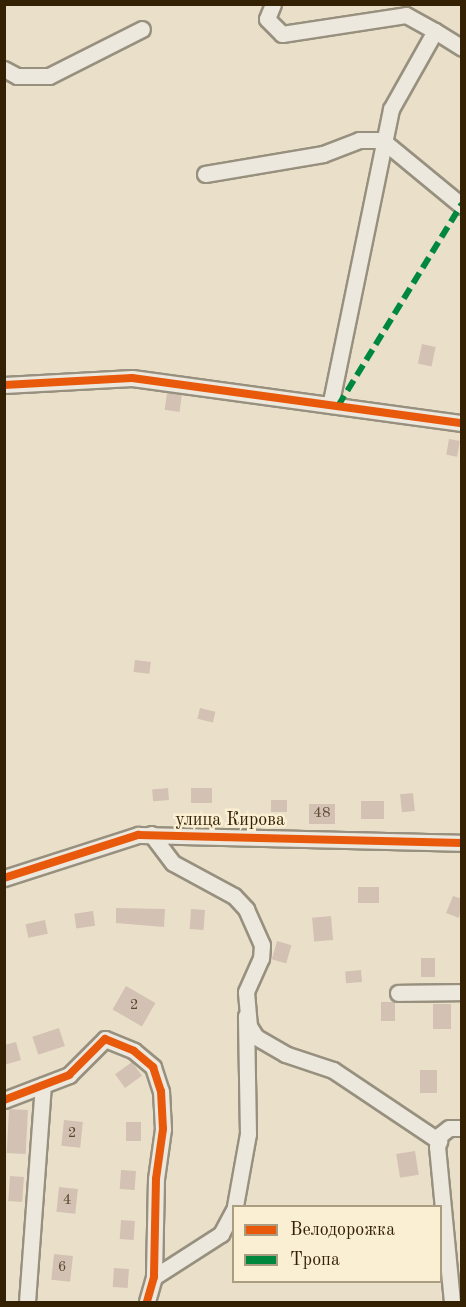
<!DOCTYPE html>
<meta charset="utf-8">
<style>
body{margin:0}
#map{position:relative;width:466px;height:1307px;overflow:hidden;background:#eae0c9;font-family:"Old Standard TT",serif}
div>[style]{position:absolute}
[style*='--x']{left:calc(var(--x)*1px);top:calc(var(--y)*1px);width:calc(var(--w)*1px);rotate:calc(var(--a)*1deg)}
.building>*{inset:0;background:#d3c1b3;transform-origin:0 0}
.roads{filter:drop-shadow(2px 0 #98907f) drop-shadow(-2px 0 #98907f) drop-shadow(0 2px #98907f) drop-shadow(0 -2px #98907f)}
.minor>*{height:15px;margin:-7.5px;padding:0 7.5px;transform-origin:7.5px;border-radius:7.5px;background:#ede8dd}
.quiet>*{height:6px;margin-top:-3px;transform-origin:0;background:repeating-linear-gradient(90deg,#00873e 0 12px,transparent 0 18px)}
.cycleway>*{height:8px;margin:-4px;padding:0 4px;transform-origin:4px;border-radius:4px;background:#e8590c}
span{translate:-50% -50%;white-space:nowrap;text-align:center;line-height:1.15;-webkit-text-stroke:5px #faefd3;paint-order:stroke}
.number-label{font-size:15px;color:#5c4930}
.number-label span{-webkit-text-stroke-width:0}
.street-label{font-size:18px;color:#342104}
.frame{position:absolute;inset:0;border:6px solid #342104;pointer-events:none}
.legend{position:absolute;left:232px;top:1205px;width:210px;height:78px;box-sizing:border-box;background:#faefd3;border:2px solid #ab9d80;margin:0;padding:8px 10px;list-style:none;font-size:18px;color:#342104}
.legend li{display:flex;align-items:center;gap:12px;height:30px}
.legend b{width:30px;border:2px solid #ab9d80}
</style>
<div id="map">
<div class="building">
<i style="left:422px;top:344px;width:14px;height:20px;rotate:12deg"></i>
<i style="left:167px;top:393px;width:15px;height:17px;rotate:8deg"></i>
<i style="left:449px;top:439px;width:11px;height:16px;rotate:10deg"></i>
<i style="left:135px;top:660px;width:16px;height:12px;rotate:7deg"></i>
<i style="left:200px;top:708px;width:16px;height:11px;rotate:14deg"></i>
<i style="left:168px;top:788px;width:12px;height:16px;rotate:85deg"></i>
<i style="left:191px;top:788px;width:21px;height:15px"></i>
<i style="left:413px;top:793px;width:18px;height:13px;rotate:84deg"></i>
<i style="left:287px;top:800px;width:12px;height:16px;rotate:90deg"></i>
<i style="left:384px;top:801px;width:18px;height:23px;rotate:90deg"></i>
<i style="left:309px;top:804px;width:26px;height:20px"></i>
<i style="left:379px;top:887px;width:16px;height:21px;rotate:90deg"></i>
<i style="clip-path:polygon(453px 896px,462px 899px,459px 918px,446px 913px)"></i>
<i style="clip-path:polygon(116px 908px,165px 909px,164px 927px,116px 923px)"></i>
<i style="left:191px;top:909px;width:14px;height:20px;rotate:4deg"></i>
<i style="left:93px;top:911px;width:15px;height:19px;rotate:82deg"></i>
<i style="left:331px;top:916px;width:24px;height:19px;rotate:85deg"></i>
<i style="left:45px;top:920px;width:14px;height:20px;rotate:78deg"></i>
<i style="left:277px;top:941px;width:15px;height:19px;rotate:16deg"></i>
<i style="left:421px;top:958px;width:14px;height:19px"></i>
<i style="left:361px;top:970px;width:12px;height:16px;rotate:85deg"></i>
<i style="left:126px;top:986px;width:34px;height:27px;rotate:30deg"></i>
<i style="left:381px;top:1002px;width:14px;height:19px"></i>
<i style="left:451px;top:1004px;width:25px;height:18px;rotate:90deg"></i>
<i style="left:59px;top:1028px;width:19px;height:28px;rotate:72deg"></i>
<i style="clip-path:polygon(16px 1042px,21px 1060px,4px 1065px,4px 1045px)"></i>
<i style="left:132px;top:1062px;width:17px;height:21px;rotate:54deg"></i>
<i style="left:437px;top:1070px;width:23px;height:17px;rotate:90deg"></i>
<i style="left:9px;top:1109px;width:19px;height:44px;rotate:3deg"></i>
<i style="left:64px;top:1120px;width:19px;height:26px;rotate:6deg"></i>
<i style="left:126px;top:1122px;width:15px;height:19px"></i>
<i style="left:415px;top:1151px;width:24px;height:19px;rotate:81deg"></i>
<i style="left:121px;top:1170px;width:15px;height:19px;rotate:4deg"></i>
<i style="left:10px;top:1176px;width:14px;height:25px;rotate:4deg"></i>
<i style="left:59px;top:1187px;width:19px;height:25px;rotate:6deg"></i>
<i style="left:121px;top:1220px;width:14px;height:19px;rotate:4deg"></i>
<i style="left:54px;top:1254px;width:19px;height:26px;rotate:6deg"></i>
<i style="left:114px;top:1268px;width:15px;height:19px;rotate:4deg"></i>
</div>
<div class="roads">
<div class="minor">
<i style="--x:273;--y:4;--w:16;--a:112"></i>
<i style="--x:267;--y:19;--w:21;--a:45"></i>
<i style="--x:282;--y:34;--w:125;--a:-8.7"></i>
<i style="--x:406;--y:15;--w:33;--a:29"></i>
<i style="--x:435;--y:31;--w:90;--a:119.4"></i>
<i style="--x:391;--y:109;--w:302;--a:101.6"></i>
<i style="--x:435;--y:31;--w:32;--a:32"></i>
<i style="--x:4;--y:69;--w:15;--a:28"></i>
<i style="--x:17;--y:76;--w:32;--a:0"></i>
<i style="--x:49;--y:76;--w:104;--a:-26.8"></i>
<i style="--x:205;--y:174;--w:120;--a:-9.6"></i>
<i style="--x:323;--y:154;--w:39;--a:-21"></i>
<i style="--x:359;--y:140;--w:23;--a:0"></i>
<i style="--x:382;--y:140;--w:104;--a:39.5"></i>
<i style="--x:4;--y:385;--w:128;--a:-3.1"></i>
<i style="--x:132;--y:378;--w:333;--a:7.8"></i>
<i style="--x:151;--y:834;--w:36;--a:53"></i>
<i style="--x:173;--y:863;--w:69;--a:28.4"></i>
<i style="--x:234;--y:896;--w:18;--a:47"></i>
<i style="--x:246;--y:909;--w:39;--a:66"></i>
<i style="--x:262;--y:945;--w:13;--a:94"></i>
<i style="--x:261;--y:958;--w:37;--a:114"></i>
<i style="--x:246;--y:992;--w:34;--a:85"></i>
<i style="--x:249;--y:1026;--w:13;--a:58"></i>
<i style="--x:256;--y:1037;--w:34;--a:30"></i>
<i style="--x:285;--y:1054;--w:51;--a:18.4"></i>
<i style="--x:333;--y:1070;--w:128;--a:33.8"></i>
<i style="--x:4;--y:878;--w:141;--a:-17.8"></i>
<i style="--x:138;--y:835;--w:324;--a:1.4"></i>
<i style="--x:398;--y:993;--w:64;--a:-0.9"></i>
<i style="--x:4;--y:1100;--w:70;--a:-21"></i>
<i style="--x:69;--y:1075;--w:51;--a:-45"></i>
<i style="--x:105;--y:1039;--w:31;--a:22"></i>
<i style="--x:134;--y:1051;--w:25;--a:40"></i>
<i style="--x:153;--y:1067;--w:25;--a:72"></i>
<i style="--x:161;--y:1091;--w:38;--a:87"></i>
<i style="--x:163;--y:1129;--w:50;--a:98"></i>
<i style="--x:156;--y:1179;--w:98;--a:91.2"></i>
<i style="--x:154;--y:1277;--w:26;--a:106"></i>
<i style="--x:235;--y:1206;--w:73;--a:-79.8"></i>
<i style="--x:248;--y:1134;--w:118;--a:-91"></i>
<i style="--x:154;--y:1277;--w:80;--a:-32.7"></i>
<i style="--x:221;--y:1234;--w:27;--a:-62"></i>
<i style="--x:27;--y:1302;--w:217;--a:-85.8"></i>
<i style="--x:452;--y:1302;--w:156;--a:-95.5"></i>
<i style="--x:437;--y:1147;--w:12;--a:-76"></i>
<i style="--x:440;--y:1135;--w:11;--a:-38"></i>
<i style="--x:449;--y:1128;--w:13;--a:0"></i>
</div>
</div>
<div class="quiet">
<i style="--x:338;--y:406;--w:237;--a:-58.5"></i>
</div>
<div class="cycleway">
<i style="--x:4;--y:385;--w:128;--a:-3.1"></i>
<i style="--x:132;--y:378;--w:333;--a:7.8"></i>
<i style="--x:4;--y:878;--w:141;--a:-17.8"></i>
<i style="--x:138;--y:835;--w:324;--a:1.4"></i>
<i style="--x:4;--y:1100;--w:70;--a:-21"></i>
<i style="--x:69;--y:1075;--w:51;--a:-45"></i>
<i style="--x:105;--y:1039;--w:31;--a:22"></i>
<i style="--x:134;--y:1051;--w:25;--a:40"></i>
<i style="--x:153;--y:1067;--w:25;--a:72"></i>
<i style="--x:161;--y:1091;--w:38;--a:87"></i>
<i style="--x:163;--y:1129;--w:50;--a:98"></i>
<i style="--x:156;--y:1179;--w:98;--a:91.2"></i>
<i style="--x:154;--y:1277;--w:26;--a:106"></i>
</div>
<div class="number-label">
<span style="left:322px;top:814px">48</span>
<span style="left:134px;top:1006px">2</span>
<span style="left:72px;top:1134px">2</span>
<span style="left:67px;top:1201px">4</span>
<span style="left:62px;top:1268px">6</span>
</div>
<div class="street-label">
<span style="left:230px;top:820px">улица Кирова</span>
</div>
<div class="frame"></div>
<ul class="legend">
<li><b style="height:8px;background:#e8590c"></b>Велодорожка</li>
<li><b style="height:8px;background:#00873e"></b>Тропа</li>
</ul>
</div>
